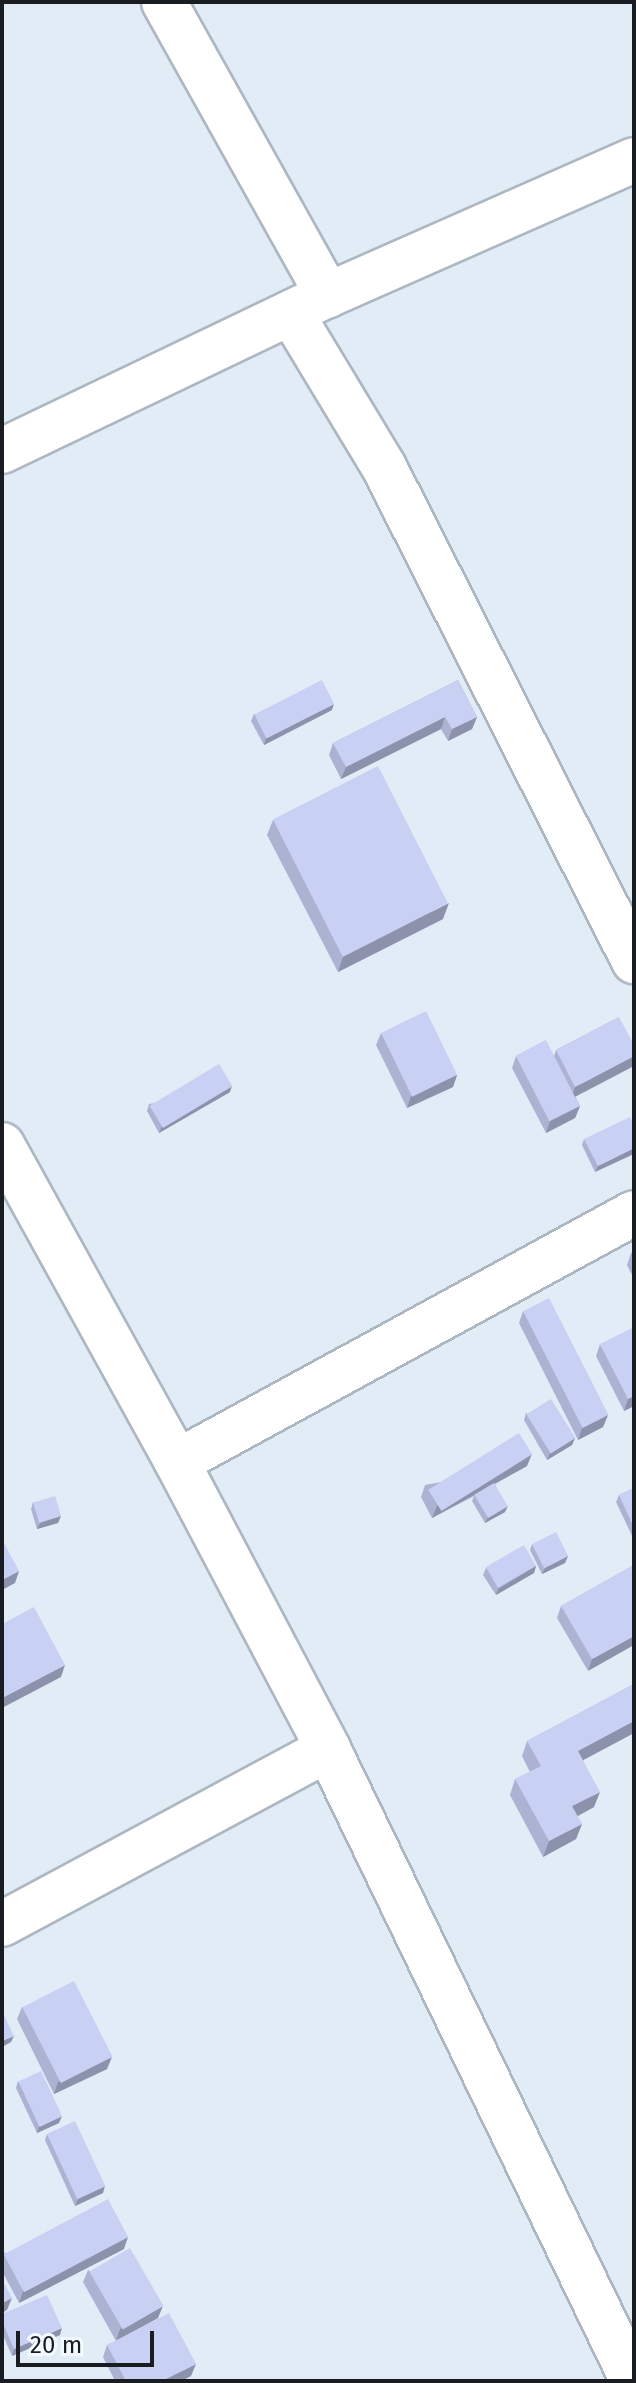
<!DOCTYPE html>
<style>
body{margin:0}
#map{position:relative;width:636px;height:2383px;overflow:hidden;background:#e2ecf6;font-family:"Fira Sans",sans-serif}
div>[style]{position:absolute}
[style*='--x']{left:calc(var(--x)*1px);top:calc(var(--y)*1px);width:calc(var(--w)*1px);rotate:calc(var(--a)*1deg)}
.roads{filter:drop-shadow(2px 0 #adb7c1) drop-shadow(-2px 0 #adb7c1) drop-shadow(0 2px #adb7c1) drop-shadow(0 -2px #adb7c1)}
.street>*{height:44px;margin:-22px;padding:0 22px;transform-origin:22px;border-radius:22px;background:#fff}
.wall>*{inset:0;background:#acb3d2}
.shaded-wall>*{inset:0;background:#8c92ab}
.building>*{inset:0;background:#c8d0f4;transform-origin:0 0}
span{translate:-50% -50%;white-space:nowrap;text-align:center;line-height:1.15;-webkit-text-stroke:8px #f2f9ff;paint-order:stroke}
.frame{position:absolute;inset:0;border:4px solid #191c20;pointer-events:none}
.scale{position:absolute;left:16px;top:2331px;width:138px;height:36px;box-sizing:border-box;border:4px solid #191c20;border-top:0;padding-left:10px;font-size:24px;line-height:28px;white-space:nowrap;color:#191c20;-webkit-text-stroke:6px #f2f9ff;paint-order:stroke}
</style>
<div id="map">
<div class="roads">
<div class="street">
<i style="--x:164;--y:2;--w:336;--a:60.8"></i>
<i style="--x:291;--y:313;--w:180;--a:58.9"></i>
<i style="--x:384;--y:467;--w:554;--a:63.16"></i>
<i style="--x:2;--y:451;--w:361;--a:-25.6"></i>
<i style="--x:328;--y:295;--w:334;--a:-23.8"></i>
<i style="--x:2;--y:1145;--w:362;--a:61.1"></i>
<i style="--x:177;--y:1462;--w:324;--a:62.2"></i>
<i style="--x:328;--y:1749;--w:702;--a:64.24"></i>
<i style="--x:177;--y:1462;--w:520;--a:-28.58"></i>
<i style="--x:2;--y:1924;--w:370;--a:-28.2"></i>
</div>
</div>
<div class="wall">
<i style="clip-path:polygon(458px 680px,477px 717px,472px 729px,448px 741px,441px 729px,341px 779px,329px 755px,333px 743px)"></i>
<i style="clip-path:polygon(332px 710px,264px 745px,251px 721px,254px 714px)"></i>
<i style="clip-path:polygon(273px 820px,443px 919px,338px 972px,267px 835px)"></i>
<i style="clip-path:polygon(619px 1017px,575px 1096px,580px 1106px,575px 1118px,546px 1133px,512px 1068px,516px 1056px,554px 1056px,556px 1050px)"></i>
<i style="clip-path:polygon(381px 1033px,457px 1075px,453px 1087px,407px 1108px,376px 1045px)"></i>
<i style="clip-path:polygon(230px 1092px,159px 1133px,147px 1111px,149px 1104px)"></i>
<i style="clip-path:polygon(634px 1125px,595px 1172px,582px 1145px,584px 1139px)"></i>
<i style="clip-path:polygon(634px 1252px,634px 1279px,627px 1265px,631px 1253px)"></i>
<i style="clip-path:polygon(523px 1311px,608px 1415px,603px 1427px,578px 1440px,519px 1323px)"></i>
<i style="clip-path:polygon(600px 1344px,634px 1406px,624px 1411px,596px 1356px)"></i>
<i style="clip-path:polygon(526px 1413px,575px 1438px,572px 1445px,547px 1460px,524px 1420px)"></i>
<i style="clip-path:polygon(527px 1466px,495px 1484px,505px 1512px,485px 1523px,472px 1501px,474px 1496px,432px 1518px,421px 1497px,425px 1485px)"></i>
<i style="clip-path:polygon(634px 1488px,634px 1540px,616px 1502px,619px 1495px)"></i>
<i style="clip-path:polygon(33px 1502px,61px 1516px,58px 1523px,37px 1529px,31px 1509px)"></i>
<i style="clip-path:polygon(532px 1544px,568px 1556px,565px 1563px,542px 1574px,530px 1550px)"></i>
<i style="clip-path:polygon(634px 1565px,588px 1671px,557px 1618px,561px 1606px)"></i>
<i style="clip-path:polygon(536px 1566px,534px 1573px,496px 1595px,483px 1575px,486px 1568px)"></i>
<i style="clip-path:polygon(634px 1684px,634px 1733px,583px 1760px,594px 1807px,577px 1816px,582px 1824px,576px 1839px,543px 1857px,510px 1795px,515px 1779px,530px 1772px,522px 1756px,527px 1741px)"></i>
<i style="clip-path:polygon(22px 2007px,107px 2069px,54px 2094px,17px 2019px)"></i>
<i style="clip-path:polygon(18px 2081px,59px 2123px,37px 2133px,16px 2088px)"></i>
<i style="clip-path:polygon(47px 2134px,103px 2193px,75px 2206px,45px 2140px)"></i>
<i style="clip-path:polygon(124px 2249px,19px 2303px,2px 2271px,3px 2253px)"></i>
<i style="clip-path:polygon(88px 2270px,158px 2318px,129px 2334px,191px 2376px,181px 2381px,115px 2381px,103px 2357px,107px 2345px,116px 2341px,83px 2282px)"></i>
<i style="clip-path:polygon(2px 2314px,60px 2335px,12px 2356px,2px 2333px)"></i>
</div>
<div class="shaded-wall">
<i style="clip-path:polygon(334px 704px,332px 710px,264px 745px,266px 738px)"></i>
<i style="clip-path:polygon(445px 717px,441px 729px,341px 779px,346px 767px)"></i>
<i style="clip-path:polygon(477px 717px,472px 729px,448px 741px,452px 729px)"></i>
<i style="clip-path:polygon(449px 903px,443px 919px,338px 972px,343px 957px)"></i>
<i style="clip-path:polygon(634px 1056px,634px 1066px,571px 1099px,575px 1087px)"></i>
<i style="clip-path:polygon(457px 1075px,453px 1087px,407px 1108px,411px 1096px)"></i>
<i style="clip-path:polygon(232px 1086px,230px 1092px,159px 1133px,162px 1126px)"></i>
<i style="clip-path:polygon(580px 1106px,575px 1118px,546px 1133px,550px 1121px)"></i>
<i style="clip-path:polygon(634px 1148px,634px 1154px,595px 1172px,598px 1166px)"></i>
<i style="clip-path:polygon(634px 1396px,634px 1406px,624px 1411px,628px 1399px)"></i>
<i style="clip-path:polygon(608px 1415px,603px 1427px,578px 1440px,582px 1428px)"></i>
<i style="clip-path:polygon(575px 1438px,572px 1445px,547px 1460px,550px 1453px)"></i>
<i style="clip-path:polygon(532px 1454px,527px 1466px,432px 1518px,437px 1506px)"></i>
<i style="clip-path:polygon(508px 1506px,505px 1512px,485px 1523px,488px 1517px)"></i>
<i style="clip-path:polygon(61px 1516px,58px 1523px,37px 1529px,40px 1523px)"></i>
<i style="clip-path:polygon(568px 1556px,565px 1563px,542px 1574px,545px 1568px)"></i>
<i style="clip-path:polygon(536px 1566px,534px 1573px,496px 1595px,498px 1589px)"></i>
<i style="clip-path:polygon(19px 1571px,15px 1583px,2px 1590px,2px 1580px)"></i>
<i style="clip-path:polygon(634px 1636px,634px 1645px,588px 1671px,592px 1659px)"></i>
<i style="clip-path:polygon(65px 1665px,61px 1677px,2px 1708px,2px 1698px)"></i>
<i style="clip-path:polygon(634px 1721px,634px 1733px,572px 1766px,578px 1751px)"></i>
<i style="clip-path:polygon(600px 1792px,594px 1807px,567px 1822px,572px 1806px)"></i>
<i style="clip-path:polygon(582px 1824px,576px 1839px,543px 1857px,549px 1841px)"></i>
<i style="clip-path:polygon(14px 2036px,11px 2042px,2px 2047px,2px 2041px)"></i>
<i style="clip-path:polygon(112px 2057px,107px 2069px,54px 2094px,58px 2082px)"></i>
<i style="clip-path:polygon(62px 2116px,59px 2123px,37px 2133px,39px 2126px)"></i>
<i style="clip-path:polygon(105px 2186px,103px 2193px,75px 2206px,78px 2199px)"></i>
<i style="clip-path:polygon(128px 2237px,124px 2249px,19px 2303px,23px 2291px)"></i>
<i style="clip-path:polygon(12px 2298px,7px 2310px,2px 2313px,2px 2303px)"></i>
<i style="clip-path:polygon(163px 2306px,158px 2318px,116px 2341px,120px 2329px)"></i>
<i style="clip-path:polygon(62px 2328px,60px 2335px,12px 2356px,14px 2349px)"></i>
<i style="clip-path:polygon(196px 2364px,191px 2376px,181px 2381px,162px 2381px)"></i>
</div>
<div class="building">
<i style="left:322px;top:680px;width:27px;height:76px;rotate:63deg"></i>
<i style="clip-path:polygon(458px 680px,477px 717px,452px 729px,445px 717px,346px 767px,333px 743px)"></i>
<i style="left:378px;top:766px;width:154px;height:118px;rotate:63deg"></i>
<i style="left:426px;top:1011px;width:71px;height:50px;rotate:64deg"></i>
<i style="clip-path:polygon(619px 1017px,634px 1045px,634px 1056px,575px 1087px,556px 1050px)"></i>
<i style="left:546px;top:1040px;width:74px;height:34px;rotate:63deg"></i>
<i style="left:219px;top:1064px;width:26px;height:81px;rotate:59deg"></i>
<i style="clip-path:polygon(630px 1117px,634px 1125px,634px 1148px,598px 1166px,584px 1139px)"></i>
<i style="left:549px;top:1298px;width:131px;height:29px;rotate:63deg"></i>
<i style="clip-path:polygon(634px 1327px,634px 1396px,628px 1399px,600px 1344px)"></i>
<i style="left:551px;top:1399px;width:46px;height:29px;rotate:58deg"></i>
<i style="left:519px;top:1433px;width:25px;height:107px;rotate:58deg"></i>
<i style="left:494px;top:1483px;width:27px;height:23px;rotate:59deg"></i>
<i style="clip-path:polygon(634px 1488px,634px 1528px,619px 1495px)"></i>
<i style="left:55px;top:1496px;width:21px;height:23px;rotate:73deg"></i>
<i style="left:556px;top:1532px;width:27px;height:27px;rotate:63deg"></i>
<i style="clip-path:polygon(4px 1543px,19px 1571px,2px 1580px,2px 1544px)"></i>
<i style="left:524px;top:1545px;width:24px;height:44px;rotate:60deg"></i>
<i style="clip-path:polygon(634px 1565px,634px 1636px,592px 1659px,561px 1606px)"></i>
<i style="clip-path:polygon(34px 1607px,65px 1665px,2px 1698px,2px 1624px)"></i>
<i style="clip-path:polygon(634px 1684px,634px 1721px,578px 1751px,600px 1792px,572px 1806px,582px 1824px,549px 1841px,515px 1779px,541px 1766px,527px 1741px)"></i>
<i style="left:74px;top:1981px;width:85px;height:58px;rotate:63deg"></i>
<i style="clip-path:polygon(2px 2011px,14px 2036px,2px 2041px)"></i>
<i style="left:41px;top:2071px;width:50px;height:25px;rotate:65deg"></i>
<i style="left:75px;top:2121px;width:72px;height:31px;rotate:65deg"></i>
<i style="left:108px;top:2199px;width:43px;height:118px;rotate:62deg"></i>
<i style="left:130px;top:2248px;width:67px;height:47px;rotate:60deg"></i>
<i style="clip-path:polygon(2px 2279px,12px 2298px,2px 2303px)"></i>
<i style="clip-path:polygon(47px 2295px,62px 2328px,14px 2349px,2px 2321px,2px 2314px)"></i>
<i style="clip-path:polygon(169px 2313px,196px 2364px,162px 2381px,126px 2381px,107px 2345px)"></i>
</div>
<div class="frame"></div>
<div class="scale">20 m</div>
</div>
